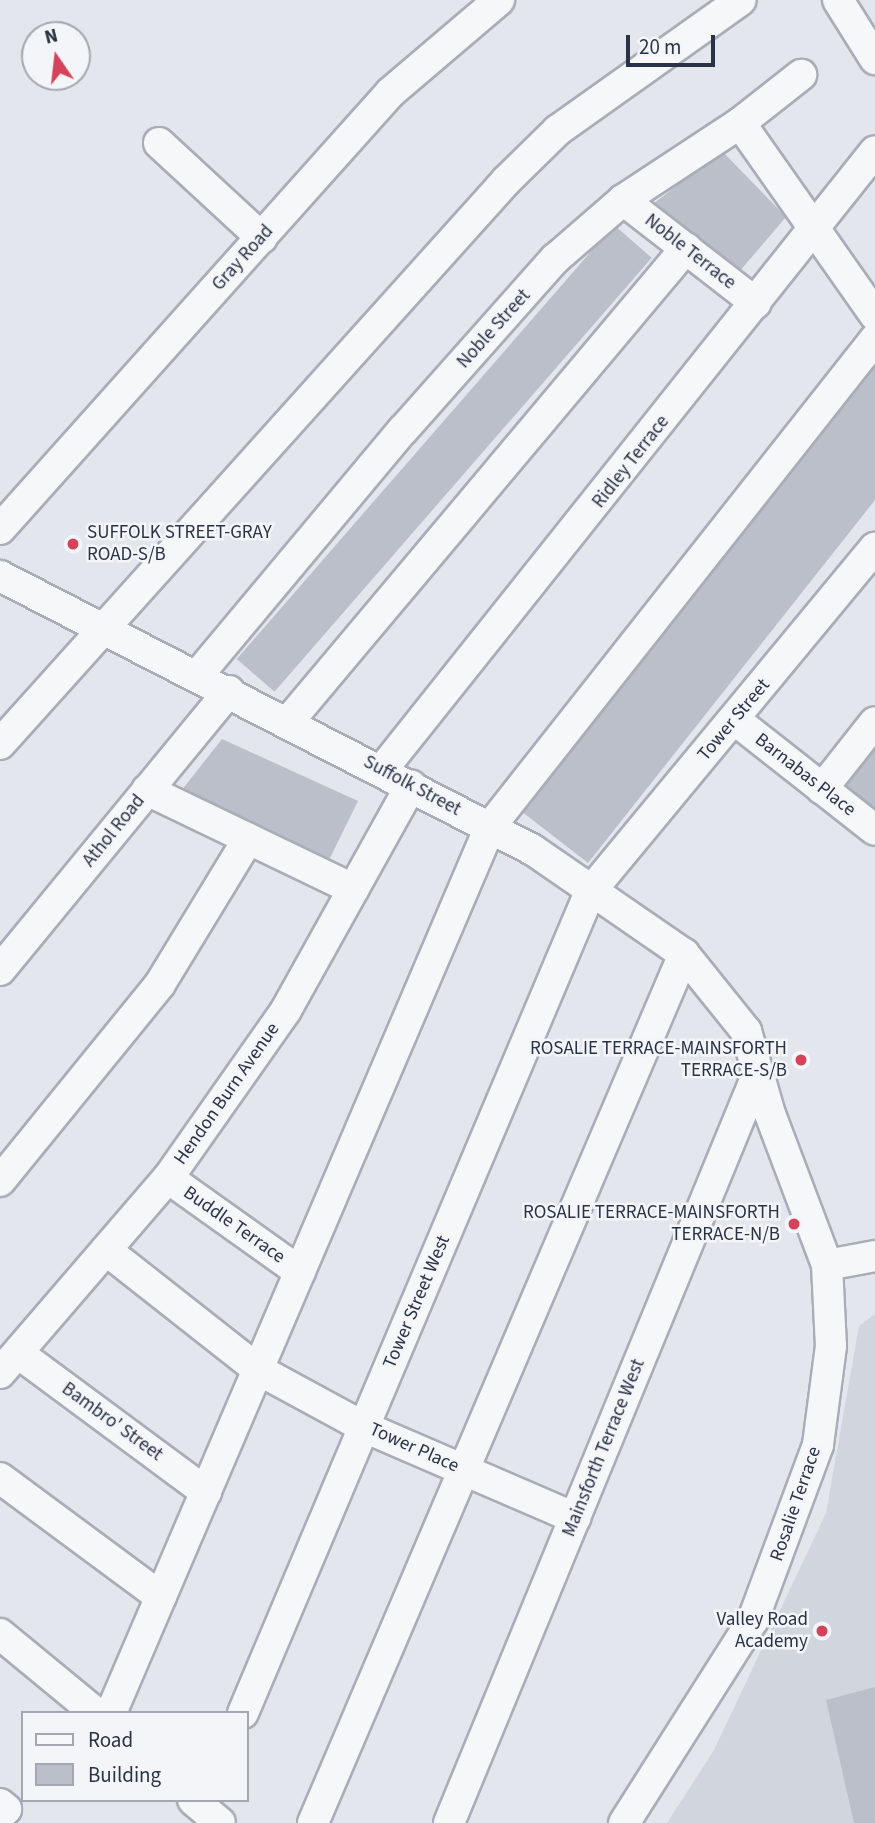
<!DOCTYPE html>
<style>
body{margin:0}
#map{position:relative;width:875px;height:1823px;overflow:hidden;background:#e3e6ec;font-family:"Source Sans 3",sans-serif}
div>[style]{position:absolute}
[style*='--x']{left:calc(var(--x)*1px);top:calc(var(--y)*1px);width:calc(var(--w)*1px);rotate:calc(var(--a)*1deg)}
.built>*{inset:0;background:#d1d5de}
.building>*{inset:0;background:#babfca;transform-origin:0 0}
.roads{filter:drop-shadow(2px 0 #a8adb7) drop-shadow(-2px 0 #a8adb7) drop-shadow(0 2px #a8adb7) drop-shadow(0 -2px #a8adb7)}
.minor>*{height:30px;margin:-15px;padding:0 15px;transform-origin:15px;border-radius:15px;background:#f6f7f9}
.dots>*{width:19px;height:19px;translate:-50% -50%;box-sizing:border-box;border:4px solid #f3f5f9;border-radius:50%}
span{translate:-50% -50%;white-space:nowrap;text-align:center;line-height:1.15;-webkit-text-stroke:5px #f3f5f9;paint-order:stroke}
.street-label{font-size:19px;color:#2a3345}
.poi-label{font-size:19px;color:#2a3345}
.left{translate:0 -50%;text-align:left}
.right{translate:-100% -50%;text-align:right}
.legend{position:absolute;left:21px;top:1711px;width:228px;height:91px;box-sizing:border-box;background:#f3f5f9;border:2px solid #a3a7b1;margin:0;padding:9px 12px;list-style:none;font-size:21px;color:#2a3345}
.legend li{display:flex;align-items:center;gap:14px;height:35px}
.legend b{width:35px;border:2px solid #a3a7b1}
.north{position:absolute;left:21px;top:21px;width:70px;height:70px;box-sizing:border-box;background:#f3f5f9;border:2px solid #a3a7b1;border-radius:50%;rotate:346deg;font-size:19px;font-weight:700;line-height:28px;text-align:center;color:#2a3345}
.north::after{content:'';display:block;margin:auto;width:24px;height:32px;background:#d5435a;clip-path:polygon(50% 0,100% 100%,50% 72%,0 100%)}
.scale{position:absolute;left:626px;top:35px;width:89px;height:32px;box-sizing:border-box;border:4px solid #2a3345;border-top:0;padding-left:9px;font-size:21px;line-height:24px;white-space:nowrap;color:#2a3345;-webkit-text-stroke:5px #f3f5f9;paint-order:stroke}
</style>
<div id="map">
<div class="built">
<i style="clip-path:polygon(875px 1314px,875px 1823px,667px 1823px,714px 1750px,826px 1513px,859px 1326px)"></i>
</div>
<div class="building">
<i style="clip-path:polygon(722px 151px,786px 217px,739px 272px,653px 204px)"></i>
<i style="left:614px;top:225px;width:50px;height:575px;rotate:41deg"></i>
<i style="clip-path:polygon(875px 364px,875px 500px,588px 863px,521px 811px)"></i>
<i style="clip-path:polygon(875px 737px,875px 812px,839px 782px)"></i>
<i style="clip-path:polygon(222px 739px,358px 801px,327px 864px,181px 791px)"></i>
<i style="clip-path:polygon(875px 1687px,875px 1823px,854px 1823px,826px 1700px)"></i>
</div>
<div class="roads">
<div class="minor">
<i style="--x:838;--y:0;--w:70;--a:57.9"></i>
<i style="--x:740;--y:123;--w:235;--a:54.9"></i>
<i style="--x:159;--y:143;--w:140;--a:42.7"></i>
<i style="--x:623;--y:200;--w:168;--a:37.8"></i>
<i style="--x:0;--y:529;--w:586;--a:-48.18"></i>
<i style="--x:391;--y:92;--w:142;--a:-40.4"></i>
<i style="--x:0;--y:576;--w:599;--a:27.21"></i>
<i style="--x:533;--y:850;--w:183;--a:34.6"></i>
<i style="--x:684;--y:954;--w:99;--a:51.2"></i>
<i style="--x:746;--y:1031;--w:86;--a:73.9"></i>
<i style="--x:770;--y:1114;--w:161;--a:69.3"></i>
<i style="--x:827;--y:1265;--w:81;--a:87.2"></i>
<i style="--x:831;--y:1346;--w:100;--a:97.5"></i>
<i style="--x:818;--y:1445;--w:187;--a:110.4"></i>
<i style="--x:753;--y:1620;--w:241;--a:122.4"></i>
<i style="--x:197;--y:676;--w:321;--a:-50.1"></i>
<i style="--x:403;--y:430;--w:229;--a:-48.4"></i>
<i style="--x:555;--y:259;--w:90;--a:-40.9"></i>
<i style="--x:623;--y:200;--w:140;--a:-33.3"></i>
<i style="--x:740;--y:123;--w:78;--a:-38.2"></i>
<i style="--x:734;--y:719;--w:179;--a:38.2"></i>
<i style="--x:288;--y:722;--w:619;--a:-49.98"></i>
<i style="--x:0;--y:744;--w:758;--a:-48.05"></i>
<i style="--x:507;--y:180;--w:71;--a:-44.4"></i>
<i style="--x:558;--y:130;--w:224;--a:-35.4"></i>
<i style="--x:382;--y:770;--w:791;--a:-51.46"></i>
<i style="--x:822;--y:789;--w:85;--a:-51.7"></i>
<i style="--x:147;--y:790;--w:229;--a:25.7"></i>
<i style="--x:0;--y:970;--w:361;--a:-50.6"></i>
<i style="--x:168;--y:1178;--w:162;--a:35.5"></i>
<i style="--x:0;--y:1181;--w:254;--a:-50.9"></i>
<i style="--x:160;--y:984;--w:170;--a:-58.7"></i>
<i style="--x:106;--y:1250;--w:192;--a:38.2"></i>
<i style="--x:257;--y:1369;--w:122;--a:28.5"></i>
<i style="--x:364;--y:1427;--w:230;--a:23.3"></i>
<i style="--x:827;--y:1265;--w:49;--a:-10.6"></i>
<i style="--x:18;--y:1353;--w:234;--a:36.5"></i>
<i style="--x:0;--y:1373;--w:257;--a:-49.3"></i>
<i style="--x:168;--y:1178;--w:205;--a:-54.9"></i>
<i style="--x:286;--y:1010;--w:257;--a:-60.9"></i>
<i style="--x:0;--y:1478;--w:200;--a:36.5"></i>
<i style="--x:0;--y:1634;--w:124;--a:39.5"></i>
<i style="--x:111;--y:1713;--w:964;--a:-66.84"></i>
<i style="--x:490;--y:827;--w:622;--a:-51.73"></i>
<i style="--x:243;--y:1713;--w:891;--a:-67.09"></i>
<i style="--x:590;--y:892;--w:447;--a:-50.4"></i>
<i style="--x:193;--y:1800;--w:35;--a:40"></i>
<i style="--x:0;--y:1804;--w:8;--a:40"></i>
<i style="--x:6;--y:1809;--w:8;--a:135"></i>
<i style="--x:313;--y:1823;--w:945;--a:-66.88"></i>
<i style="--x:449;--y:1823;--w:811;--a:-67.61"></i>
</div>
</div>
<div class="dots">
<i style="left:73px;top:544px;background:#d5435a"></i>
<i style="left:801px;top:1060px;background:#d5435a"></i>
<i style="left:794px;top:1224px;background:#d5435a"></i>
<i style="left:822px;top:1631px;background:#d5435a"></i>
</div>
<div class="street-label">
<span style="left:690px;top:252px;rotate:38deg">Noble Terrace</span>
<span style="left:243px;top:258px;rotate:-48deg">Gray Road</span>
<span style="left:494px;top:329px;rotate:-48deg">Noble Street</span>
<span style="left:631px;top:462px;rotate:-52deg">Ridley Terrace</span>
<span style="left:734px;top:720px;rotate:-50deg">Tower Street</span>
<span style="left:805px;top:775px;rotate:38deg">Barnabas Place</span>
<span style="left:412px;top:786px;rotate:28deg">Suffolk Street</span>
<span style="left:114px;top:831px;rotate:-51deg">Athol Road</span>
<span style="left:227px;top:1094px;rotate:-55deg">Hendon Burn Avenue</span>
<span style="left:234px;top:1225px;rotate:35deg">Buddle Terrace</span>
<span style="left:417px;top:1302px;rotate:-67deg">Tower Street West</span>
<span style="left:112px;top:1422px;rotate:36deg">Bambro' Street</span>
<span style="left:414px;top:1448px;rotate:24deg">Tower Place</span>
<span style="left:604px;top:1448px;rotate:-68deg">Mainsforth Terrace West</span>
<span style="left:796px;top:1504px;rotate:-71deg">Rosalie Terrace</span>
</div>
<div class="poi-label">
<span class="left" style="left:87px;top:544px">SUFFOLK STREET-GRAY<br>ROAD-S/B</span>
<span class="right" style="left:787px;top:1060px">ROSALIE TERRACE-MAINSFORTH<br>TERRACE-S/B</span>
<span class="right" style="left:780px;top:1224px">ROSALIE TERRACE-MAINSFORTH<br>TERRACE-N/B</span>
<span class="right" style="left:808px;top:1631px">Valley Road<br>Academy</span>
</div>
<ul class="legend">
<li><b style="height:9px;background:#f6f7f9"></b>Road</li>
<li><b style="height:19px;background:#babfca"></b>Building</li>
</ul>
<div class="north">N</div>
<div class="scale">20 m</div>
</div>
